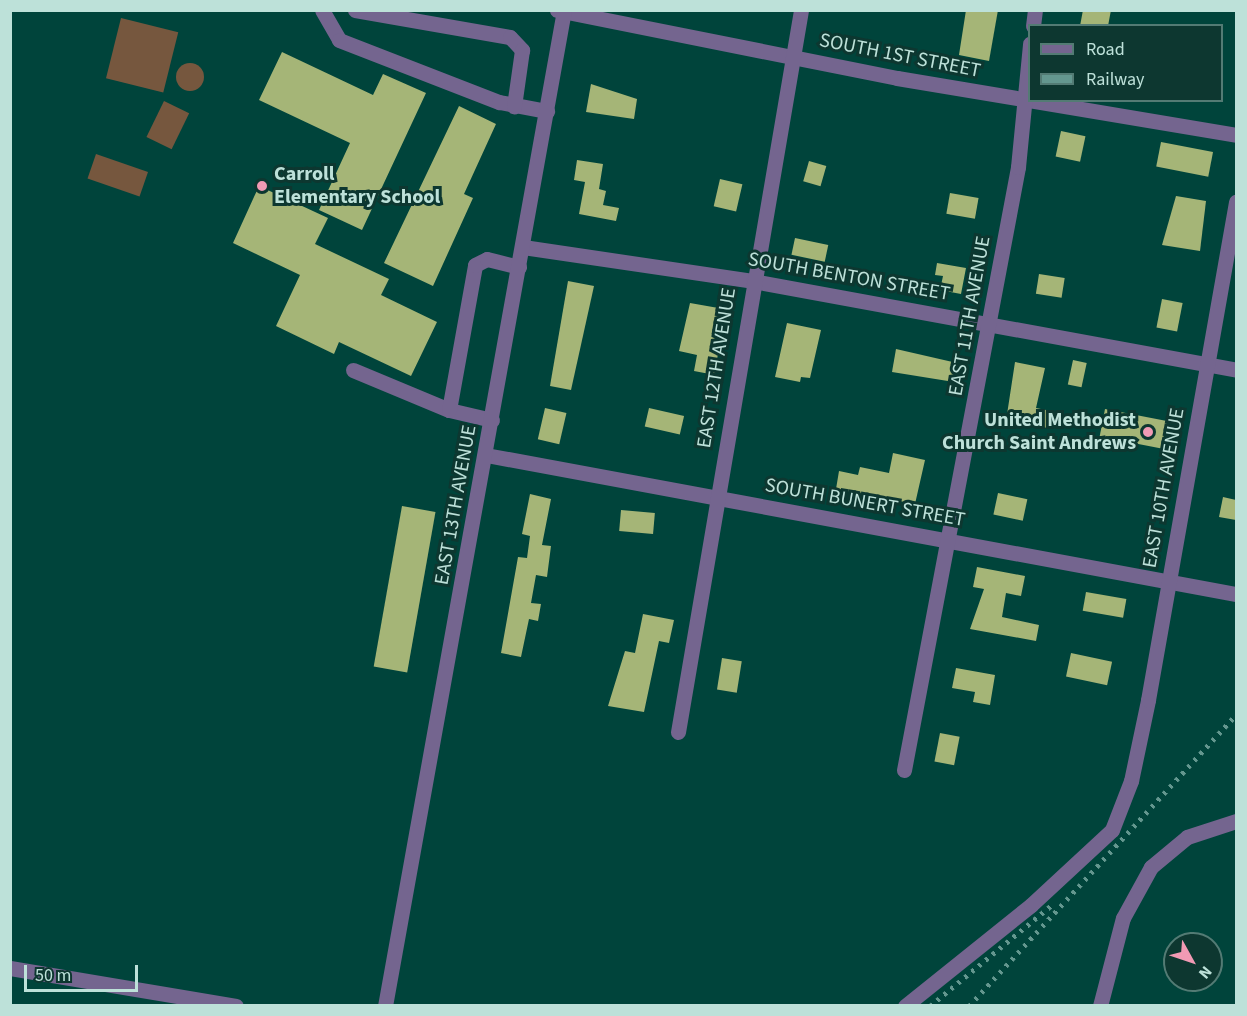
<!DOCTYPE html>
<style>
body{margin:0}
#map{position:relative;width:1247px;height:1016px;overflow:hidden;background:#00443b;font-family:"Source Sans 3",sans-serif}
div>[style]{position:absolute}
[style*='--x']{left:calc(var(--x)*1px);top:calc(var(--y)*1px);width:calc(var(--w)*1px);rotate:calc(var(--a)*1deg)}
.green>*{inset:0;background:#76573e;transform-origin:0 0}
.round{border-radius:50%}
.building>*{inset:0;background:#a5b577;transform-origin:0 0}
.minor>*{height:15px;margin:-7.5px;padding:0 7.5px;transform-origin:7.5px;border-radius:7.5px;background:#74658f}
.rail>*{height:4.5px;margin-top:-2.25px;transform-origin:0;background:repeating-linear-gradient(90deg,#64978f 0 3px,transparent 0 9px)}
.dots>*{width:16px;height:16px;translate:-50% -50%;box-sizing:border-box;border:3px solid #0d3730;border-radius:50%}
span{translate:-50% -50%;white-space:nowrap;text-align:center;line-height:1.15;-webkit-text-stroke:6px #0d3730;paint-order:stroke}
.street-label{font-size:20px;color:#bde1d9}
.poi-label{font-size:20px;color:#bde1d9;font-weight:700}
.left{translate:0 -50%;text-align:left}
.right{translate:-100% -50%;text-align:right}
.frame{position:absolute;inset:0;border:12px solid #bde1d9;pointer-events:none}
.legend{position:absolute;left:1028px;top:24px;width:195px;height:78px;box-sizing:border-box;background:#0d3730;border:2px solid #537b74;margin:0;padding:8px 10px;list-style:none;font-size:18px;color:#bde1d9}
.legend li{display:flex;align-items:center;gap:12px;height:30px}
.legend b{width:30px;border:2px solid #537b74}
.north{position:absolute;left:1163px;top:932px;width:60px;height:60px;box-sizing:border-box;background:#0d3730;border:2px solid #537b74;border-radius:50%;rotate:130deg;font-size:16px;font-weight:700;line-height:24px;text-align:center;color:#bde1d9}
.north::after{content:'';display:block;margin:auto;width:21px;height:27px;background:#f19ab4;clip-path:polygon(50% 0,100% 100%,50% 72%,0 100%)}
.scale{position:absolute;left:24px;top:965px;width:114px;height:27px;box-sizing:border-box;border:3px solid #bde1d9;border-top:0;padding-left:8px;font-size:18px;line-height:21px;white-space:nowrap;color:#bde1d9;-webkit-text-stroke:4px #0d3730;paint-order:stroke}
</style>
<div id="map">
<div class="green">
<i style="left:121px;top:18px;width:59px;height:62px;rotate:14deg"></i>
<i class="round" style="left:176px;top:63px;width:28px;height:28px"></i>
<i style="left:164px;top:101px;width:28px;height:40px;rotate:26deg"></i>
<i style="left:96px;top:154px;width:55px;height:26px;rotate:19deg"></i>
</div>
<div class="building">
<i style="clip-path:polygon(966px 10px,998px 10px,989px 61px,959px 55px)"></i>
<i style="clip-path:polygon(1083px 10px,1111px 10px,1108px 26px,1080px 26px)"></i>
<i style="clip-path:polygon(282px 52px,373px 95px,383px 74px,426px 93px,362px 230px,319px 210px,350px 143px,259px 100px)"></i>
<i style="clip-path:polygon(591px 84px,637px 99px,634px 119px,586px 112px)"></i>
<i style="clip-path:polygon(459px 106px,496px 124px,464px 194px,473px 198px,433px 286px,384px 263px)"></i>
<i style="left:1061px;top:131px;width:25px;height:26px;rotate:12deg"></i>
<i style="left:1161px;top:142px;width:53px;height:25px;rotate:11deg"></i>
<i style="clip-path:polygon(577px 160px,603px 164px,599px 189px,606px 191px,603px 205px,619px 208px,616px 221px,579px 214px,585px 182px,574px 180px)"></i>
<i style="left:809px;top:161px;width:18px;height:21px;rotate:16deg"></i>
<i style="left:720px;top:179px;width:23px;height:28px;rotate:13deg"></i>
<i style="clip-path:polygon(259px 186px,328px 218px,315px 244px,389px 279px,381px 295px,437px 322px,411px 376px,339px 342px,334px 354px,276px 326px,300px 275px,233px 243px)"></i>
<i style="left:950px;top:193px;width:29px;height:21px;rotate:10deg"></i>
<i style="clip-path:polygon(1176px 196px,1206px 201px,1200px 251px,1162px 245px)"></i>
<i style="left:795px;top:238px;width:34px;height:17px;rotate:12deg"></i>
<i style="clip-path:polygon(937px 263px,966px 268px,961px 294px,940px 290px,943px 276px,935px 275px)"></i>
<i style="left:1039px;top:274px;width:26px;height:20px;rotate:9deg"></i>
<i style="clip-path:polygon(568px 281px,594px 286px,571px 390px,550px 386px)"></i>
<i style="left:1162px;top:299px;width:21px;height:29px;rotate:11deg"></i>
<i style="clip-path:polygon(690px 303px,724px 309px,715px 375px,694px 371px,697px 355px,679px 351px)"></i>
<i style="clip-path:polygon(787px 323px,821px 330px,810px 378px,801px 377px,800px 382px,775px 377px)"></i>
<i style="clip-path:polygon(896px 349px,957px 363px,954px 382px,892px 372px)"></i>
<i style="left:1073px;top:360px;width:14px;height:25px;rotate:12deg"></i>
<i style="clip-path:polygon(1015px 362px,1045px 368px,1036px 408px,1051px 411px,1048px 428px,1006px 421px)"></i>
<i style="left:545px;top:408px;width:22px;height:32px;rotate:13deg"></i>
<i style="left:649px;top:408px;width:36px;height:19px;rotate:13deg"></i>
<i style="left:1105px;top:409px;width:63px;height:28px;rotate:11deg"></i>
<i style="clip-path:polygon(893px 453px,925px 460px,915px 504px,836px 489px,839px 471px,858px 475px,860px 467px,889px 473px)"></i>
<i style="left:998px;top:493px;width:30px;height:22px;rotate:12deg"></i>
<i style="clip-path:polygon(530px 494px,551px 499px,542px 545px,551px 546px,547px 577px,536px 575px,531px 603px,541px 604px,538px 621px,529px 619px,521px 657px,501px 653px,518px 557px,527px 558px,530px 536px,522px 534px)"></i>
<i style="clip-path:polygon(1223px 497px,1236px 500px,1236px 520px,1219px 517px)"></i>
<i style="left:402px;top:506px;width:34px;height:163px;rotate:10deg"></i>
<i style="left:621px;top:510px;width:34px;height:21px;rotate:5deg"></i>
<i style="clip-path:polygon(977px 567px,1025px 576px,1021px 596px,1006px 593px,1002px 617px,1039px 625px,1036px 641px,970px 629px,984px 589px,973px 587px)"></i>
<i style="left:1086px;top:592px;width:41px;height:19px;rotate:10deg"></i>
<i style="clip-path:polygon(643px 614px,674px 620px,669px 643px,659px 641px,644px 712px,608px 706px,625px 651px,635px 653px)"></i>
<i style="left:1071px;top:653px;width:42px;height:24px;rotate:12deg"></i>
<i style="left:722px;top:658px;width:20px;height:32px;rotate:9deg"></i>
<i style="clip-path:polygon(956px 668px,995px 675px,990px 705px,973px 702px,975px 692px,952px 688px)"></i>
<i style="left:940px;top:733px;width:20px;height:29px;rotate:11deg"></i>
</div>
<div class="minor">
<i style="--x:322;--y:10;--w:34;--a:60"></i>
<i style="--x:339;--y:40;--w:172;--a:21.2"></i>
<i style="--x:499;--y:102;--w:49;--a:10.6"></i>
<i style="--x:355;--y:10;--w:157;--a:9.9"></i>
<i style="--x:510;--y:37;--w:18;--a:47"></i>
<i style="--x:522;--y:50;--w:57;--a:98.1"></i>
<i style="--x:557;--y:10;--w:347;--a:11.3"></i>
<i style="--x:897;--y:78;--w:344;--a:9.5"></i>
<i style="--x:1033;--y:26;--w:16;--a:-83"></i>
<i style="--x:523;--y:247;--w:232;--a:8.4"></i>
<i style="--x:753;--y:281;--w:491;--a:10.4"></i>
<i style="--x:353;--y:370;--w:104;--a:22.6"></i>
<i style="--x:492;--y:420;--w:44;--a:-166.9"></i>
<i style="--x:449;--y:410;--w:147;--a:-79.8"></i>
<i style="--x:475;--y:265;--w:13;--a:-27"></i>
<i style="--x:487;--y:259;--w:33;--a:14"></i>
<i style="--x:486;--y:455;--w:763;--a:10.5"></i>
<i style="--x:678;--y:732;--w:732;--a:-80.33"></i>
<i style="--x:904;--y:770;--w:614;--a:-79.29"></i>
<i style="--x:1018;--y:167;--w:124;--a:-84.4"></i>
<i style="--x:10;--y:968;--w:229;--a:9.5"></i>
<i style="--x:385;--y:1006;--w:1012;--a:-79.81"></i>
<i style="--x:905;--y:1006;--w:161;--a:-38.7"></i>
<i style="--x:1031;--y:905;--w:110;--a:-42.8"></i>
<i style="--x:1112;--y:830;--w:53;--a:-68.8"></i>
<i style="--x:1131;--y:781;--w:83;--a:-78.1"></i>
<i style="--x:1148;--y:700;--w:506;--a:-79.98"></i>
<i style="--x:1100;--y:1006;--w:91;--a:-75.4"></i>
<i style="--x:1123;--y:918;--w:58;--a:-61.2"></i>
<i style="--x:1151;--y:867;--w:47;--a:-39.8"></i>
<i style="--x:1187;--y:837;--w:52;--a:-18.1"></i>
</div>
<div class="rail">
<i style="--x:930;--y:1006;--w:160;--a:-39.7"></i>
<i style="--x:969;--y:1006;--w:395;--a:-47.5"></i>
</div>
<div class="dots">
<i style="left:262px;top:186px;background:#f19ab4"></i>
<i style="left:1148px;top:432px;background:#f19ab4"></i>
</div>
<div class="street-label">
<span style="left:900px;top:56px;rotate:11deg">SOUTH 1ST STREET</span>
<span style="left:849px;top:277px;rotate:10deg">SOUTH BENTON STREET</span>
<span style="left:970px;top:316px;rotate:-80deg">EAST 11TH AVENUE</span>
<span style="left:717px;top:368px;rotate:-81deg">EAST 12TH AVENUE</span>
<span style="left:1164px;top:488px;rotate:-80deg">EAST 10TH AVENUE</span>
<span style="left:865px;top:503px;rotate:10deg">SOUTH BUNERT STREET</span>
<span style="left:456px;top:505px;rotate:-80deg">EAST 13TH AVENUE</span>
</div>
<div class="poi-label">
<span class="left" style="left:274px;top:186px">Carroll<br>Elementary School</span>
<span class="right" style="left:1136px;top:432px">United Methodist<br>Church Saint Andrews</span>
</div>
<div class="frame"></div>
<ul class="legend">
<li><b style="height:8px;background:#74658f"></b>Road</li>
<li><b style="height:8px;background:#64978f"></b>Railway</li>
</ul>
<div class="north">N</div>
<div class="scale">50 m</div>
</div>
